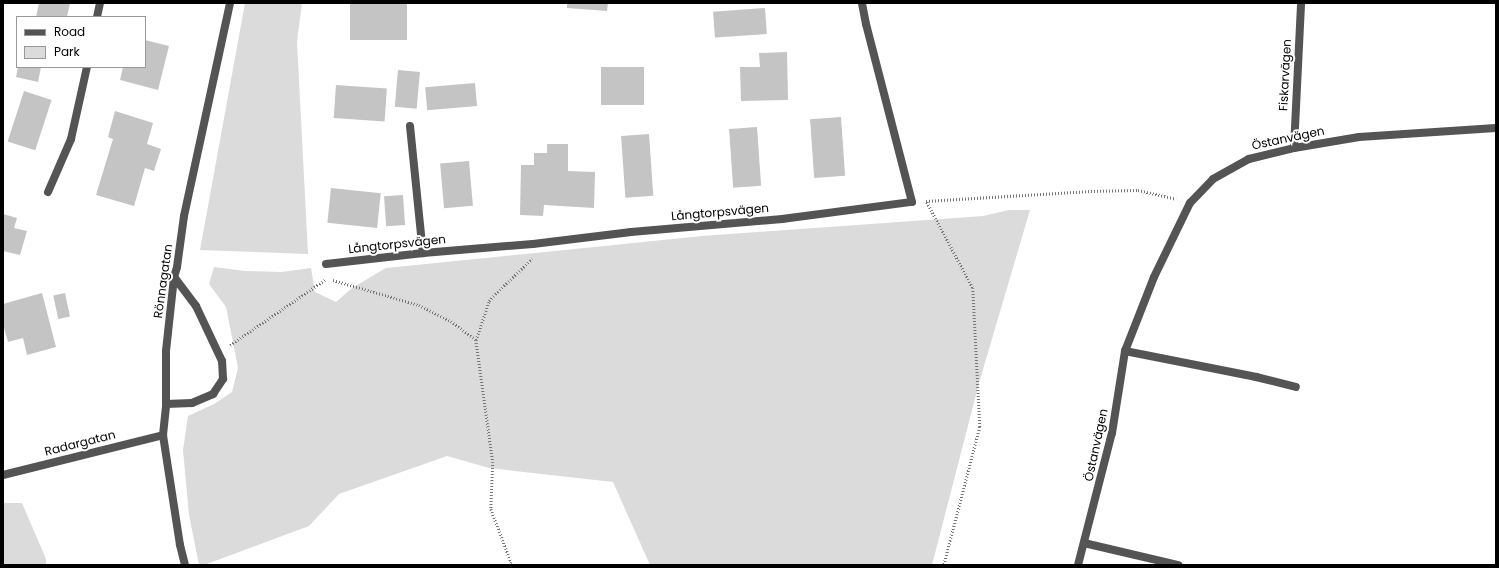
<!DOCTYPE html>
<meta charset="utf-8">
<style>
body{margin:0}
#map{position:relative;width:1499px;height:568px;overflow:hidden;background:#fff;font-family:Poppins,sans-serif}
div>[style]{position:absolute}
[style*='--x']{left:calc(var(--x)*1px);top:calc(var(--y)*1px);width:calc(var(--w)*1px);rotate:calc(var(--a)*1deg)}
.green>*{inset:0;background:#dbdbdb}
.building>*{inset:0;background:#c4c4c4;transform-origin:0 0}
.path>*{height:2.5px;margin-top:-1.25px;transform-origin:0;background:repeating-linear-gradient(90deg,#767676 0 1px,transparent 0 3px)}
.lane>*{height:8px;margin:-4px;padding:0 4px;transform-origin:4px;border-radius:4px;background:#545454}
.street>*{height:8px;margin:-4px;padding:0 4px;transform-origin:4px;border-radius:4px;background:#545454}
span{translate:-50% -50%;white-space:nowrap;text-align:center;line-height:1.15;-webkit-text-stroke:4px #fff;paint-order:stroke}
.street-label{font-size:12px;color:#000}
.frame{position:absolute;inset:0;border:4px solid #000;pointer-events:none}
.legend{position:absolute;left:16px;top:16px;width:130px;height:52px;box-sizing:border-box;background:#fff;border:1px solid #999;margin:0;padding:5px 7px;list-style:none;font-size:12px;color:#000}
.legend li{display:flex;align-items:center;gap:8px;height:20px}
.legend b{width:20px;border:1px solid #999}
</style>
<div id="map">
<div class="green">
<i style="clip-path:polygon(245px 3px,302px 3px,297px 42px,308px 254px,200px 250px)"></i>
<i style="clip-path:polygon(1009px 210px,1030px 210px,979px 383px,932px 565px,650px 565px,613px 482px,489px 468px,447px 456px,339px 494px,309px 526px,204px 565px,199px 565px,189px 515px,183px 450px,188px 416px,214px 404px,232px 392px,238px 368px,226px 307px,209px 284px,214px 267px,245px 271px,281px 272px,311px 268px,315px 292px,336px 302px,352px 288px,386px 268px,702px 236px,983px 216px)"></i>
<i style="clip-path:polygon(3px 503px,22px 503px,46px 559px,46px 565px,3px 565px)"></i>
</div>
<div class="building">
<i style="clip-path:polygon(39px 3px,70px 3px,67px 17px,36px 17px)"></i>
<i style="left:350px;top:3px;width:57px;height:37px"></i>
<i style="clip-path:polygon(567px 3px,608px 3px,607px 11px,567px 8px)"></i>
<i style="left:765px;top:8px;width:26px;height:52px;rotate:86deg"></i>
<i style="clip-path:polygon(145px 40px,169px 46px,158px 90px,120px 80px,123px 67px,145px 67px)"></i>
<i style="clip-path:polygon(787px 52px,788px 100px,741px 101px,740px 67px,760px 67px,759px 53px)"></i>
<i style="clip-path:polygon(18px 67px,41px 67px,38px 82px,16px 77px)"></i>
<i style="left:644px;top:67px;width:38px;height:43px;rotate:90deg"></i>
<i style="left:398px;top:70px;width:22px;height:37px;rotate:5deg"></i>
<i style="left:475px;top:83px;width:23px;height:50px;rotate:85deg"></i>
<i style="left:336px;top:85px;width:51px;height:33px;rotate:4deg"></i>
<i style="left:24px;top:91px;width:29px;height:53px;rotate:18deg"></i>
<i style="clip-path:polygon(115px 111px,153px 123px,147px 144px,161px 149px,154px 171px,145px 168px,134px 206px,96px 195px,113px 139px,108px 137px)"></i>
<i style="left:841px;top:117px;width:59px;height:31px;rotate:86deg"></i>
<i style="left:757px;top:127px;width:59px;height:28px;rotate:86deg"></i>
<i style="left:649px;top:134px;width:62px;height:28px;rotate:86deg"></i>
<i style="clip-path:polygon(547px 144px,568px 144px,568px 171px,595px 172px,594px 208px,544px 205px,543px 216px,520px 215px,521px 165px,534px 165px,534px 153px,547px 153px)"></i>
<i style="left:469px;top:161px;width:45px;height:29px;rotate:85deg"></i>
<i style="left:331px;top:188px;width:50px;height:35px;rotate:6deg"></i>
<i style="left:403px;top:195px;width:30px;height:19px;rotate:86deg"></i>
<i style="clip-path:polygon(3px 214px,17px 218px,14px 228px,27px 231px,20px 255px,3px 251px)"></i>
<i style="clip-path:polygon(42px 293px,56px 347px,27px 355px,23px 338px,8px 342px,3px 324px,3px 304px)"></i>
<i style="left:65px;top:293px;width:24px;height:12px;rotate:78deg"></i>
</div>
<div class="path">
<i style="--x:926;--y:201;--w:165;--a:-3.5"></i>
<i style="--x:1091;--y:191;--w:47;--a:-1.2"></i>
<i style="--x:1138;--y:190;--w:39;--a:13"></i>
<i style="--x:927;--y:202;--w:98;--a:61.9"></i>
<i style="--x:973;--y:288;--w:139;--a:87.1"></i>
<i style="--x:980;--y:427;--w:143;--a:104.6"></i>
<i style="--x:333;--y:280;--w:90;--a:16.2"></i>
<i style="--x:419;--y:305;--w:36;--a:27"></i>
<i style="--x:451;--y:321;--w:31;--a:37"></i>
<i style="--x:476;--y:340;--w:123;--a:82.1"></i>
<i style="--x:493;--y:462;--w:47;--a:92.4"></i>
<i style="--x:491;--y:509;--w:57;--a:69.3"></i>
<i style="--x:511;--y:562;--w:4;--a:124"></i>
<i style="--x:476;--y:340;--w:41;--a:-71.6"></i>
<i style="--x:489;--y:301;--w:9;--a:-49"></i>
<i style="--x:495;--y:294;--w:51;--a:-43.4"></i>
<i style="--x:230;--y:345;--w:116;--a:-34.5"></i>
</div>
<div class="lane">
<i style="--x:410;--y:126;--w:128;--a:84.2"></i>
<i style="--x:166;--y:404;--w:26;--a:-2"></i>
<i style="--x:192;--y:403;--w:23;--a:-23"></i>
<i style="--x:213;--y:394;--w:18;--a:-56"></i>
<i style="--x:223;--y:379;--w:18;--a:-93"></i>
<i style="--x:222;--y:361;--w:61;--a:-115.3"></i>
<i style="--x:196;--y:306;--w:36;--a:-127"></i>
</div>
<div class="street">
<i style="--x:97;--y:17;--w:14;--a:-78"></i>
<i style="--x:1294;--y:148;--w:145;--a:-87.2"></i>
<i style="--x:48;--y:192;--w:58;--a:-66.5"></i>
<i style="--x:71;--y:139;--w:74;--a:-77.5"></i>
<i style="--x:326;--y:264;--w:98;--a:-6.5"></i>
<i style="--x:423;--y:253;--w:110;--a:-4.7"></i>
<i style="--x:533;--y:244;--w:99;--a:-7"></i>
<i style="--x:631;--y:232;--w:152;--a:-4.9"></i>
<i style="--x:782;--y:219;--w:131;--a:-7.5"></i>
<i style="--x:912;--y:202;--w:184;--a:-104.5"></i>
<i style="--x:866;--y:24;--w:21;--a:-101"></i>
<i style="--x:1125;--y:351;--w:134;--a:11.2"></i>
<i style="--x:1256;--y:377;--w:41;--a:14"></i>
<i style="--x:3;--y:475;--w:165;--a:-14"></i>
<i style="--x:1084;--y:543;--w:97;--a:13.2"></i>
<i style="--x:185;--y:565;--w:21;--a:-104"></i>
<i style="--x:180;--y:545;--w:111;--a:-98.8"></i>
<i style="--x:163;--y:435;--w:31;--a:-84"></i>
<i style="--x:166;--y:404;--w:53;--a:-90"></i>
<i style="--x:166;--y:351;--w:74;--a:-83.8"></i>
<i style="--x:174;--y:277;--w:10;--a:-73"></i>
<i style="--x:177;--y:267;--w:51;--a:-82.2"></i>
<i style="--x:184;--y:216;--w:218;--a:-77.8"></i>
<i style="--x:1078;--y:565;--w:136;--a:-75.6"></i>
<i style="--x:1112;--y:433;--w:83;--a:-81"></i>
<i style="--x:1125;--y:351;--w:79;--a:-68.6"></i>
<i style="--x:1154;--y:277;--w:82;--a:-64.1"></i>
<i style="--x:1190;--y:203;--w:33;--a:-46"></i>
<i style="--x:1213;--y:179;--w:41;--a:-29.1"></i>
<i style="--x:1249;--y:159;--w:46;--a:-13.7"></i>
<i style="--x:1294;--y:148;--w:66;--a:-9.6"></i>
<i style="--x:1359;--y:137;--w:137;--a:-3.8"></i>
</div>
<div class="street-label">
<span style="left:1285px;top:75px;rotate:-87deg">Fiskarvägen</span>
<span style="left:1288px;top:138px;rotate:-12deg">Östanvägen</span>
<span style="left:720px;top:212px;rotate:-5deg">Långtorpsvägen</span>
<span style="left:397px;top:244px;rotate:-6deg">Långtorpsvägen</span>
<span style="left:163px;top:281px;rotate:-82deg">Rönnagatan</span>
<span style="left:80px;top:443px;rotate:-14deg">Radargatan</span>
<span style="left:1096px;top:445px;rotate:-78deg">Östanvägen</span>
</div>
<div class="frame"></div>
<ul class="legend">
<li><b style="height:5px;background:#545454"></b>Road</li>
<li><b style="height:11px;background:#dbdbdb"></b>Park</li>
</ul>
</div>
